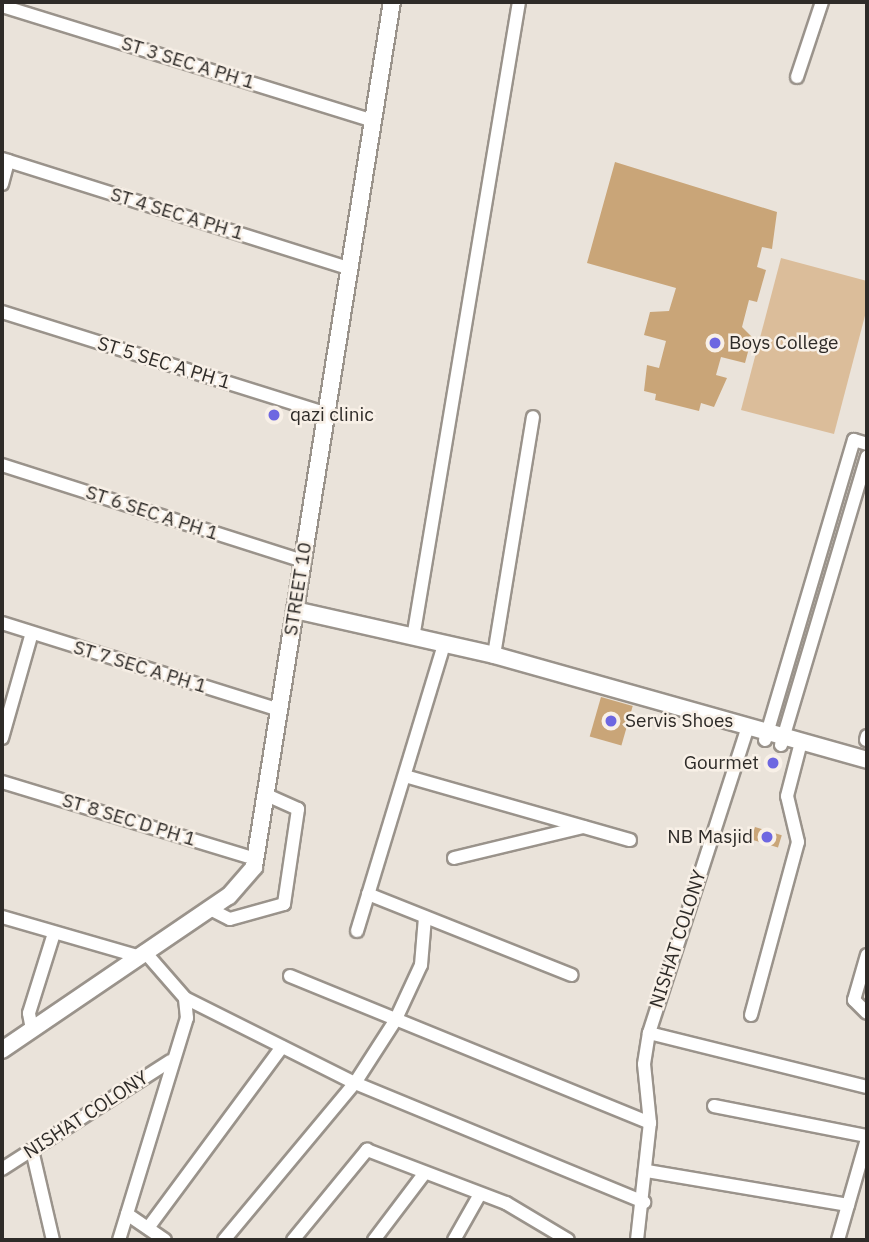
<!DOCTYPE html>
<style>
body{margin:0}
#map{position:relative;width:869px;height:1242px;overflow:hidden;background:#eae3da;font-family:"IBM Plex Sans",sans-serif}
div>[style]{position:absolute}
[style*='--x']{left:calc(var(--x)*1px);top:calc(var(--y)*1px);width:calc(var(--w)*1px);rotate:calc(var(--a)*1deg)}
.green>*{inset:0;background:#dbbd9a}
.building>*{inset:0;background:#c9a578;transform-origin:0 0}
.round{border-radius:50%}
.roads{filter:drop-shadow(2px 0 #9a938b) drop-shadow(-2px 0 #9a938b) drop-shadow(0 2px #9a938b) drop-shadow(0 -2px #9a938b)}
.street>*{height:12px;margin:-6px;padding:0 6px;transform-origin:6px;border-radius:6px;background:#fff}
.secondary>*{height:16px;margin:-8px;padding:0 8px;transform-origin:8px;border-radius:8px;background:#fff}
.dots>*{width:19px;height:19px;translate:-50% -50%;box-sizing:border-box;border:4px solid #f8f0e7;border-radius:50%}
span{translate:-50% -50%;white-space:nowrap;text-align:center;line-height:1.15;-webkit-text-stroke:5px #f8f0e7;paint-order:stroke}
.street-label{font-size:19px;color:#2e2b28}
.poi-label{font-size:19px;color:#2e2b28}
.left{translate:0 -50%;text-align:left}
.right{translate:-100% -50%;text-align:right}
.frame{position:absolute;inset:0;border:4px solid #2e2b28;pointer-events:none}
</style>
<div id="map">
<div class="green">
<i style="clip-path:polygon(781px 258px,867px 281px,867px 308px,834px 434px,741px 410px)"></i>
</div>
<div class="building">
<i style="clip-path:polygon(615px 162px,777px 212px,772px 249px,762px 247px,757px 267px,766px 270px,757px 302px,749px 300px,742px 327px,752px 337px,745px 363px,721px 357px,716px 375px,727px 378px,714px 407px,701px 403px,699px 411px,655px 400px,656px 394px,644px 391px,647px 365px,659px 368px,666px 341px,644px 335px,650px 312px,669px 311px,676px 288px,587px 263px)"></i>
<i style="left:601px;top:697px;width:33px;height:41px;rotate:16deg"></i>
<i class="round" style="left:765px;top:755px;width:16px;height:16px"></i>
<i style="left:755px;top:827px;width:28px;height:13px;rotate:17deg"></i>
</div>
<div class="roads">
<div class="street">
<i style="--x:2;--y:6;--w:388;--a:17.2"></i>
<i style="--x:797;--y:77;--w:79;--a:-71.6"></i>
<i style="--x:2;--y:159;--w:366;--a:17.5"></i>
<i style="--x:2;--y:184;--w:24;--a:-75"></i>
<i style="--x:2;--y:312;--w:341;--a:17.4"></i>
<i style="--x:2;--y:465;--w:316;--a:17.7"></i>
<i style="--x:2;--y:623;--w:290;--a:17.4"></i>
<i style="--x:413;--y:638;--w:645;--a:-80.54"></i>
<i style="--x:494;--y:655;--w:241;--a:-80.7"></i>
<i style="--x:2;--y:738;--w:109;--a:-74.1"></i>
<i style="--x:765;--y:740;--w:313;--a:-73.5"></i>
<i style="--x:854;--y:440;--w:14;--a:17"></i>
<i style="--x:866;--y:740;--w:4;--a:-76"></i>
<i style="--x:781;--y:745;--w:301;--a:-73.4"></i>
<i style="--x:405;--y:776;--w:234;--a:15.9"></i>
<i style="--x:2;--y:782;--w:265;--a:16.9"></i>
<i style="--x:454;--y:858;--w:133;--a:-13.5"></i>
<i style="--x:368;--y:894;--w:219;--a:21.7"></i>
<i style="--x:210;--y:909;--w:22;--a:27"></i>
<i style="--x:230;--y:919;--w:56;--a:-15.5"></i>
<i style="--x:284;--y:904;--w:96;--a:-81.6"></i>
<i style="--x:298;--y:809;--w:35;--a:-156"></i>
<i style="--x:2;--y:917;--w:141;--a:16.1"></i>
<i style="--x:357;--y:931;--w:293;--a:-73.1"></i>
<i style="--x:867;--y:955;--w:47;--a:106.1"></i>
<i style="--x:854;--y:1000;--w:18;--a:45"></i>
<i style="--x:290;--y:976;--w:389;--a:22.2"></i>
<i style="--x:185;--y:998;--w:190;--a:26.6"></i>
<i style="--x:355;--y:1083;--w:313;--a:22.4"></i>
<i style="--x:751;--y:1015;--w:179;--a:-74.8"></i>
<i style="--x:798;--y:842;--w:47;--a:-103.4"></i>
<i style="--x:787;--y:796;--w:48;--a:-75.4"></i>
<i style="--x:32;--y:1029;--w:16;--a:-101"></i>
<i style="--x:29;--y:1013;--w:84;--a:-72.6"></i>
<i style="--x:649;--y:1033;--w:225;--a:13.9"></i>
<i style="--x:714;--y:1106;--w:156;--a:11.1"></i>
<i style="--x:32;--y:1150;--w:92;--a:76.9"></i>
<i style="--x:2;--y:1169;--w:200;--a:-32.7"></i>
<i style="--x:647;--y:1171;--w:204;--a:9.6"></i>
<i style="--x:127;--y:1214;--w:46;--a:34.4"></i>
<i style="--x:148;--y:1228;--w:225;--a:-53.5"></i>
<i style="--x:119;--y:1240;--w:232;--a:-73"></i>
<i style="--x:187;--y:1018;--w:20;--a:-96"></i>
<i style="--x:185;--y:998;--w:62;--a:-131.1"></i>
<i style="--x:224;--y:1240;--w:204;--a:-50.2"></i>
<i style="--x:355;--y:1083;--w:74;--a:-57.2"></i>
<i style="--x:395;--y:1021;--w:62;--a:-65.1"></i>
<i style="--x:421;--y:965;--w:48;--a:-85.2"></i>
<i style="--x:293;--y:1240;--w:117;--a:-50.6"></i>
<i style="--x:367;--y:1150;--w:149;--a:20.9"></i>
<i style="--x:506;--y:1203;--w:72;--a:30.8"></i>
<i style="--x:374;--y:1240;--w:83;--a:-52.9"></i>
<i style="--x:454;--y:1240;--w:53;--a:-60.5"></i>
<i style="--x:637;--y:1240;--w:118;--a:-83.7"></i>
<i style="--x:650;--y:1123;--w:59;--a:-95.8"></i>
<i style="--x:644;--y:1064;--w:31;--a:-81"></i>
<i style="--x:649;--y:1033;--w:323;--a:-72.1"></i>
<i style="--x:838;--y:1240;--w:105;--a:-74"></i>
</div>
<div class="secondary">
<i style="--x:295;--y:610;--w:204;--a:12.7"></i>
<i style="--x:494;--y:655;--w:387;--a:15.7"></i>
<i style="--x:2;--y:1050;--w:274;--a:-34.2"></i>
<i style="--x:229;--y:896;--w:38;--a:-49"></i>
<i style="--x:254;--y:867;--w:876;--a:-80.94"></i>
</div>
</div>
<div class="dots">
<i style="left:715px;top:343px;background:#6e67e1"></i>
<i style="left:274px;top:415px;background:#6e67e1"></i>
<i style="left:611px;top:721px;background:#6e67e1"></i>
<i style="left:773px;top:763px;background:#6e67e1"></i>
<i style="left:767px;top:837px;background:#6e67e1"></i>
</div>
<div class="street-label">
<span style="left:188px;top:63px;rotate:17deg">ST 3 SEC A PH 1</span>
<span style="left:177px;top:214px;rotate:17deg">ST 4 SEC A PH 1</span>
<span style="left:164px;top:363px;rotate:17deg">ST 5 SEC A PH 1</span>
<span style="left:152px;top:513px;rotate:18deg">ST 6 SEC A PH 1</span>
<span style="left:298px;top:589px;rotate:-81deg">STREET 10</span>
<span style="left:140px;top:667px;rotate:17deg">ST 7 SEC A PH 1</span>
<span style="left:129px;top:820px;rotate:17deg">ST 8 SEC D PH 1</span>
<span style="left:678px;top:939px;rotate:-72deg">NISHAT COLONY</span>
<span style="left:86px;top:1115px;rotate:-33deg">NISHAT COLONY</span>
</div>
<div class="poi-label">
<span class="left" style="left:729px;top:343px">Boys College</span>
<span class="left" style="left:290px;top:415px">qazi clinic</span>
<span class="left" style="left:625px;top:721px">Servis Shoes</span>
<span class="right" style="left:759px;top:763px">Gourmet</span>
<span class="right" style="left:753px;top:837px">NB Masjid</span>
</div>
<div class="frame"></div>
</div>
